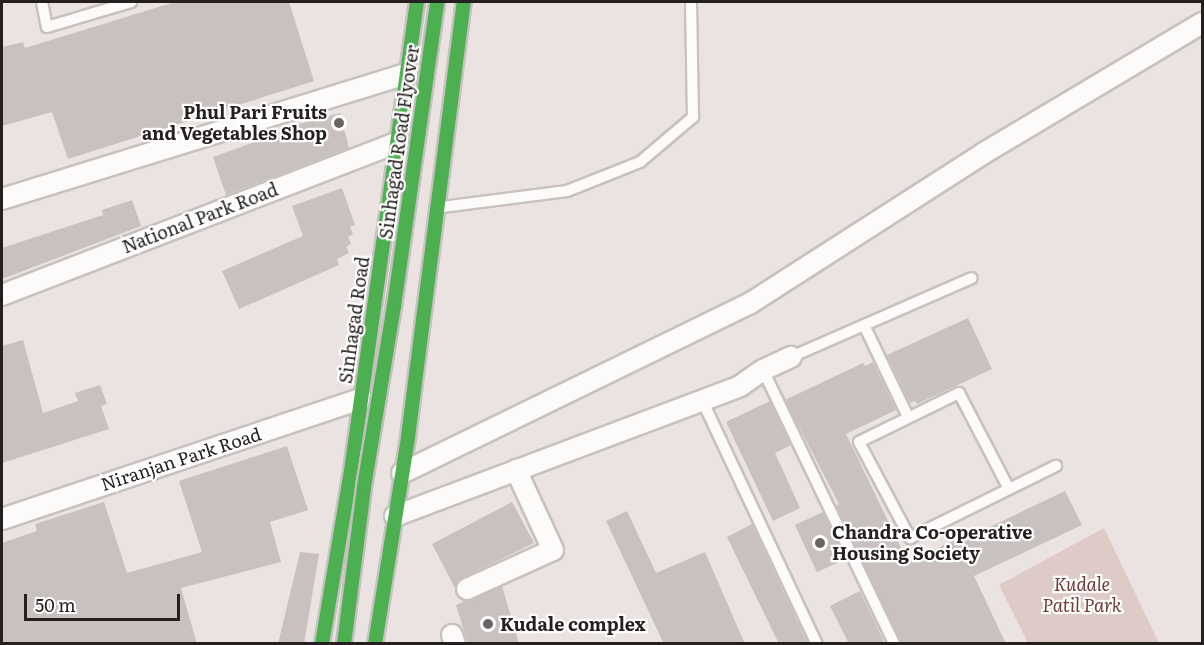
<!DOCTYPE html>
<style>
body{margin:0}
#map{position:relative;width:1204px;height:645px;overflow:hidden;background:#ebe3e1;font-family:Literata,serif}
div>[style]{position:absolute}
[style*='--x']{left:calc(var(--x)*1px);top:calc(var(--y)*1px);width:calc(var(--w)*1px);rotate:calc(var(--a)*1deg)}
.green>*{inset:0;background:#decac6}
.building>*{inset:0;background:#c8c1c0;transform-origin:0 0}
.roads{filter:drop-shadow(2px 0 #c7c1c0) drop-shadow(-2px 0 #c7c1c0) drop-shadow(0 2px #c7c1c0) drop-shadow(0 -2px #c7c1c0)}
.lane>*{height:10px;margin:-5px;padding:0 5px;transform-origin:5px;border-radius:5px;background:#fcfbfa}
.street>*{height:20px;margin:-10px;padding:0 10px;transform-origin:10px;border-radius:10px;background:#fcfbfa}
.fast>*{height:14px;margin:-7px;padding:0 7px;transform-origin:7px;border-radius:7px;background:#4caf50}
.bridges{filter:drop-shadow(2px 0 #c4bfbf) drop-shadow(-2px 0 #c4bfbf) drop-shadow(0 2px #c4bfbf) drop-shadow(0 -2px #c4bfbf)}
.fast-bridge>*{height:14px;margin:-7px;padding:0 7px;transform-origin:7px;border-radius:7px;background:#4caf50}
.dots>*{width:16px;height:16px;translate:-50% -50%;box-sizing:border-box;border:3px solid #fff;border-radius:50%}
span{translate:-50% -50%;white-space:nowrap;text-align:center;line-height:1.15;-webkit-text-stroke:4.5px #fff;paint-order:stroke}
.poi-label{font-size:18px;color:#251f1f;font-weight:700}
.right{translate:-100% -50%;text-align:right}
.left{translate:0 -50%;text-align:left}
.street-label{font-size:18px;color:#251f1f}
.park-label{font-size:18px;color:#6f3b34;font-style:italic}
.frame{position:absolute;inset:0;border:3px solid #251f1f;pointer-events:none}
.scale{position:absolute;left:24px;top:594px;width:156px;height:27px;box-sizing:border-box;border:3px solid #251f1f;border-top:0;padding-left:8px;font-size:18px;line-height:21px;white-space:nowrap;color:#251f1f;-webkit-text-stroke:4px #fff;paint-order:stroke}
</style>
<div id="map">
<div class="green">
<i style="clip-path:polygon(1104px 528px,1159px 643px,1028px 643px,999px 585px)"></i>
</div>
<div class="building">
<i style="clip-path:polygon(175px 2px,289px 2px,314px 81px,68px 159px,52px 112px,2px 126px,2px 47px,23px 42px,25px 48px)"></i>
<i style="clip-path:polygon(340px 113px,349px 148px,226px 195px,213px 157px,291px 129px,291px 126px)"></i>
<i style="clip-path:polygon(342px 188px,355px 225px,350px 227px,353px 234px,348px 237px,351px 244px,346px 247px,349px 253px,337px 259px,339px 265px,239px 309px,222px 271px,303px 236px,292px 206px)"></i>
<i style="clip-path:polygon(132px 200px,141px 226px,2px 279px,2px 248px,103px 215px,102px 210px)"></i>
<i style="clip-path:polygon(968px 318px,992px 369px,917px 404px,915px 401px,910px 403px,887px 355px)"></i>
<i style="clip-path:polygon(23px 340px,43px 413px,78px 401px,75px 393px,100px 385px,107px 404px,101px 406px,109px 429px,2px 463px,2px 346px)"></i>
<i style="clip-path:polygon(873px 362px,896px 410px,846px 434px,908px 562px,959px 538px,960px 541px,1065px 491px,1082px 525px,974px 576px,1006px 644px,901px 644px,836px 506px,839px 504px,785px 400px,863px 363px,865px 366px)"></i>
<i style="clip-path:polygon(770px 401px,791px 445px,775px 453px,800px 508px,773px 521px,726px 422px)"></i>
<i style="clip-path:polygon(287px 446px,308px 510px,270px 522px,281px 562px,181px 588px,197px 644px,2px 644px,2px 543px,37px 531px,35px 524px,104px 502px,127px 573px,202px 552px,179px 481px)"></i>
<i style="clip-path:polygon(512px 502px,534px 543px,462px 578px,455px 588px,432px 544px)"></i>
<i style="clip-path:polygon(627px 511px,656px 573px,705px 552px,745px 644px,664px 644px,606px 521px)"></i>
<i style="left:823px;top:512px;width:52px;height:31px;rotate:65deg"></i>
<i style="clip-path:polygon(752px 524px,808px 644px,779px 644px,727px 537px)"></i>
<i style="clip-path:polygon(300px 552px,319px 554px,304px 644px,278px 644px)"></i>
<i style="clip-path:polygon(502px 586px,519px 644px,468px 644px,456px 605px,463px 602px,461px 599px,472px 600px)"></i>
<i style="clip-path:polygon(860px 591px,885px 644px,849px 644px,830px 606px)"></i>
</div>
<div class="roads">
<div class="lane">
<i style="--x:42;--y:2;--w:25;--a:79"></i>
<i style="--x:47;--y:27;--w:88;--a:-16.6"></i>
<i style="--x:442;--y:207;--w:126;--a:-7.3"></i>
<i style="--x:567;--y:191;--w:79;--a:-21.7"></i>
<i style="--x:640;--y:162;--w:70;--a:-40.3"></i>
<i style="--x:693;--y:117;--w:115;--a:-91"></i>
<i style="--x:864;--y:325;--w:102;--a:64.4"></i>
<i style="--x:791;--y:357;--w:197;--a:-23.6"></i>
<i style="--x:763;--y:370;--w:304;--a:64.4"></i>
<i style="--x:702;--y:400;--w:270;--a:64.8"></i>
<i style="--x:1009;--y:489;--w:108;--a:-117.5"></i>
<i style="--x:959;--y:393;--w:111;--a:153.9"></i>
<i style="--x:859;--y:442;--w:109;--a:62"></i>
<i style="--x:910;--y:538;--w:163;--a:-26.3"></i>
</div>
<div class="street">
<i style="--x:2;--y:199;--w:424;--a:-17.2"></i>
<i style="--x:2;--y:295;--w:425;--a:-21.1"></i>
<i style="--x:402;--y:473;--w:386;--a:-26"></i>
<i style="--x:749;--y:304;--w:279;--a:-32.7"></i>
<i style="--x:984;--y:153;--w:254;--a:-30.8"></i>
<i style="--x:395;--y:516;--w:369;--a:-20.6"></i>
<i style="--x:740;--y:386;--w:28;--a:-35"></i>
<i style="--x:763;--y:370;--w:31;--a:-25"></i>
<i style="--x:2;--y:519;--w:379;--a:-18.5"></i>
<i style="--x:467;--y:589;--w:94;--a:-24.4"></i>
<i style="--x:553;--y:550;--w:88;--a:-114.8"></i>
<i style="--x:452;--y:635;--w:9;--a:72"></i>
</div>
<div class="fast">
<i style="--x:322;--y:644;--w:182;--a:-80.5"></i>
<i style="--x:352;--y:464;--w:467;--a:-82"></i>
<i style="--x:375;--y:644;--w:210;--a:-80.9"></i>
<i style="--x:408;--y:437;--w:439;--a:-82.7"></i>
</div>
</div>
<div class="bridges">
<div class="fast-bridge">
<i style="--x:344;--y:644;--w:158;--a:-82.7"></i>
<i style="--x:364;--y:487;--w:183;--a:-80.6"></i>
<i style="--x:394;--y:306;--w:307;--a:-81.9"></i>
</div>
</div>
<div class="dots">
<i style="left:339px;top:123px;background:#6a6463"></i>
<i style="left:820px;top:543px;background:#6a6463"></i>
<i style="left:488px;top:624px;background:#6a6463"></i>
</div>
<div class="poi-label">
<span class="right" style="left:327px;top:123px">Phul Pari Fruits<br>and Vegetables Shop</span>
<span class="left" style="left:832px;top:543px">Chandra Co-operative<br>Housing Society</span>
<span class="left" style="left:500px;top:624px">Kudale complex</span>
</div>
<div class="street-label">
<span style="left:399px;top:142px;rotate:-82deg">Sinhagad Road Flyover</span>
<span style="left:200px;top:218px;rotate:-21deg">National Park Road</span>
<span style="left:354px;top:320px;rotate:-82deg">Sinhagad Road</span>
<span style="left:181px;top:459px;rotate:-18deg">Niranjan Park Road</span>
</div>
<div class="park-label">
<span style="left:1082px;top:595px">Kudale<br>Patil Park</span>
</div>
<div class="frame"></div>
<div class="scale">50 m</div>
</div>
